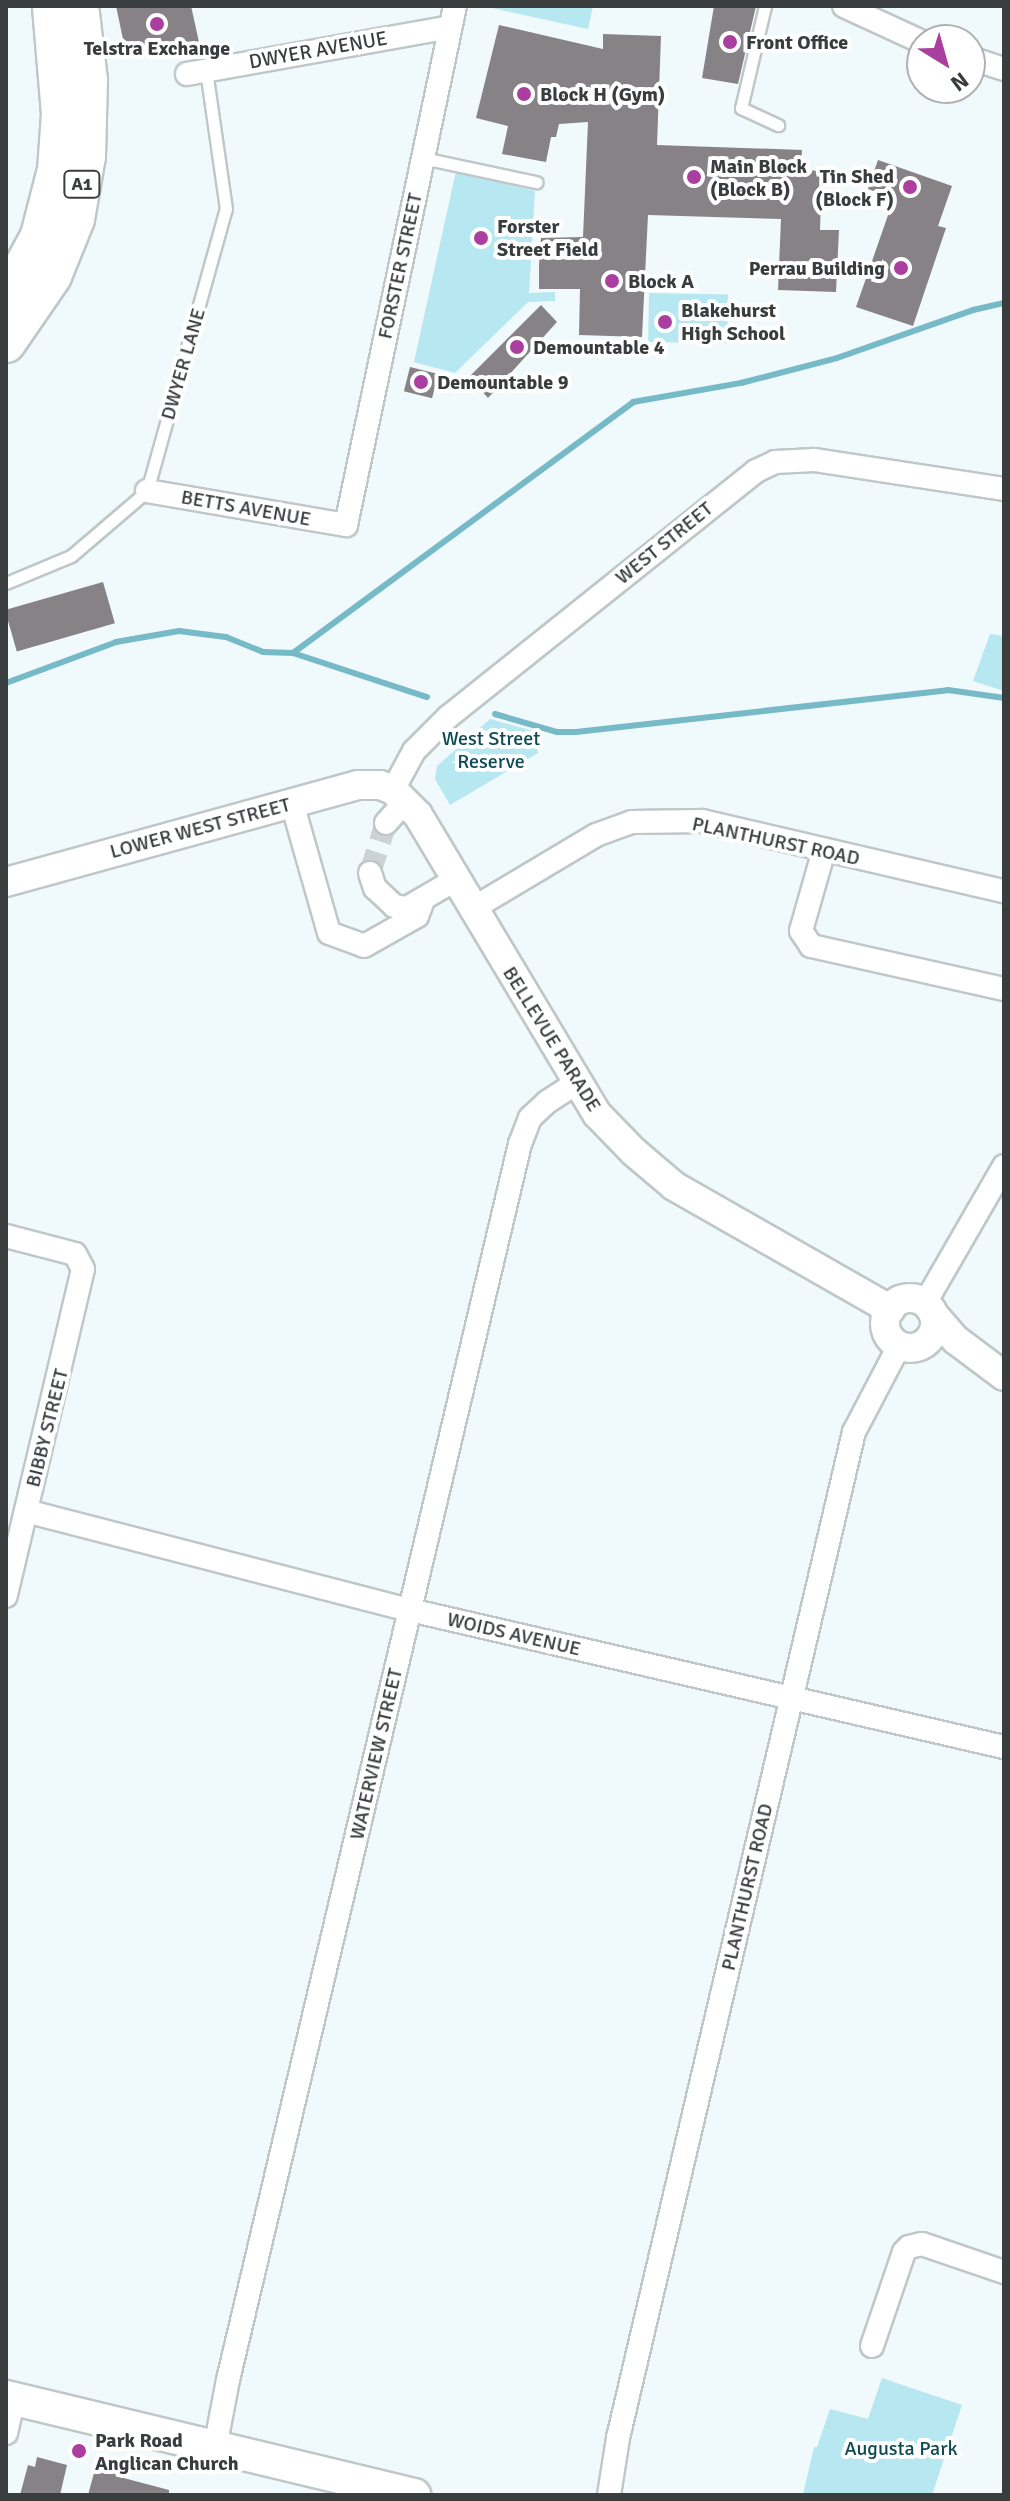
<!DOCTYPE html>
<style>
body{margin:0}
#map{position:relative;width:1010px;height:2501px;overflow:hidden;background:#f0f9fb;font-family:Signika,sans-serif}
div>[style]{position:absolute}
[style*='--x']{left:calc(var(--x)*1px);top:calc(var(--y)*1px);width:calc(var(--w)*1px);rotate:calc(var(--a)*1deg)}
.green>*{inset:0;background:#b7e7f1;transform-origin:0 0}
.stream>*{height:6px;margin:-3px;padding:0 3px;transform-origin:3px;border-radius:3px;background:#77bac7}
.building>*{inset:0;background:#878286;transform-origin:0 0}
.minor-tunnel>*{height:22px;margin-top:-11px;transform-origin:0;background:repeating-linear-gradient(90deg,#ccd3d5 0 22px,transparent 0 33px)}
.roads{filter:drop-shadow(2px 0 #bfc7c9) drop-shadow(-2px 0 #bfc7c9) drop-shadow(0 2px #bfc7c9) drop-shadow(0 -2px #bfc7c9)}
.service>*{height:11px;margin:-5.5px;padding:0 5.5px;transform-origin:5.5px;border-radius:5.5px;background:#fff}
.minor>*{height:22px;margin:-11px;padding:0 11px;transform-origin:11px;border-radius:11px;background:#fff}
.tertiary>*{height:28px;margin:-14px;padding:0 14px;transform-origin:14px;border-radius:14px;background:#fff}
.tertiary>.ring{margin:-14px;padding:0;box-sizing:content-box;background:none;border:28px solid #fff;border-radius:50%}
.secondary>*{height:32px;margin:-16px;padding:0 16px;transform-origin:16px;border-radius:16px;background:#fff}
.trunk>*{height:38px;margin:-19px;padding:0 19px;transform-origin:19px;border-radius:19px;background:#fff}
.dots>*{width:22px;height:22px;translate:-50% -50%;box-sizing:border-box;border:4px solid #fff;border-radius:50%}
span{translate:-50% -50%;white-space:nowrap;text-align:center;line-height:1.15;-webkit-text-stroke:8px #fff;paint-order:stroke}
.shield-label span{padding:2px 6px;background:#fff;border:2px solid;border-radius:6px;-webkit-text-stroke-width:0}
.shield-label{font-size:18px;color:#3a3d3e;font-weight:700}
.poi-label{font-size:20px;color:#3a3d3e;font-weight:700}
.left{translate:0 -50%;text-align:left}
.right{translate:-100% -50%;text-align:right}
.street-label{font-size:20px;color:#3a3d3e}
.park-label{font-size:20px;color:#0d4a53}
.frame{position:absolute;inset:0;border:8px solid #3a3d3e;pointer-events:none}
.north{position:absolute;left:906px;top:24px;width:80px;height:80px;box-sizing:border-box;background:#fff;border:2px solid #b0b1b2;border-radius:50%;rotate:143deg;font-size:22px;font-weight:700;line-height:32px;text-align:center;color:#3a3d3e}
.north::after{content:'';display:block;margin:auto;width:28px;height:36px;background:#aa3fa0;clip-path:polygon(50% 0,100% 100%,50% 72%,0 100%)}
</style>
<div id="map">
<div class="green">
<i style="clip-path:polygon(483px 6px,593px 6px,588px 29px)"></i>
<i style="clip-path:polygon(456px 171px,535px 191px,529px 293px,555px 292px,555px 301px,528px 302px,455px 373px,414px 362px)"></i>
<i style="left:649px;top:293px;width:79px;height:49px;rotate:1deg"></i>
<i style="clip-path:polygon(990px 634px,1004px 636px,1004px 691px,973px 681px)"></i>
<i style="clip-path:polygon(490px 719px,533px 731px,538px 753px,450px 805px,435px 779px,437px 766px)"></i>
<i style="clip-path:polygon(882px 2378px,962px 2405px,932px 2495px,803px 2495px,814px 2447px,817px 2447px,830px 2409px,868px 2419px)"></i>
</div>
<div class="stream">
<i style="--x:293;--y:653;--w:423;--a:-36.4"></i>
<i style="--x:633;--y:402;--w:110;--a:-10"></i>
<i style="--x:741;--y:383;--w:99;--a:-14.6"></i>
<i style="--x:837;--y:358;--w:144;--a:-19.4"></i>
<i style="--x:973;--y:310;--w:32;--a:-13"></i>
<i style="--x:6;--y:683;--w:117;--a:-20.4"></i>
<i style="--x:116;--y:642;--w:64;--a:-9.9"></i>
<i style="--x:179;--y:631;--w:47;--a:7.3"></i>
<i style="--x:226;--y:637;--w:40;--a:22"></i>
<i style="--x:263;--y:652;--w:30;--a:2"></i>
<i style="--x:293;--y:653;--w:141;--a:18.2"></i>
<i style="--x:495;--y:714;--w:65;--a:16.2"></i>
<i style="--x:557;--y:732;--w:19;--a:0"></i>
<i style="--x:576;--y:732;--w:374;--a:-6.4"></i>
<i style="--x:948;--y:690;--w:57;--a:8.1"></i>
</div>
<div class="building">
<i style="clip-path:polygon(116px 6px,191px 6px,199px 42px,127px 58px)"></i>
<i style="clip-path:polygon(714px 6px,756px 6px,738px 84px,702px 78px)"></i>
<i style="clip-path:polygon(499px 25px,603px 49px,603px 34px,661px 36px,657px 145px,802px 150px,801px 170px,822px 171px,820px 230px,839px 230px,836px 292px,778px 290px,781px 219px,648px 215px,642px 337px,579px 335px,580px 289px,539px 289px,539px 264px,541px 238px,583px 237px,588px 122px,559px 124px,556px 137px,551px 137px,546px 162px,502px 154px,508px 126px,476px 118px)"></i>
<i style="clip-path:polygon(878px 160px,952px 186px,938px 226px,946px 228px,913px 326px,856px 307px,894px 198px,868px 189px)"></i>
<i style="clip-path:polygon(541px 305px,557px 322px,488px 398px,469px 377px)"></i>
<i style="left:410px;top:367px;width:29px;height:25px;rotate:14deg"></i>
<i style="left:103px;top:582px;width:43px;height:102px;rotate:74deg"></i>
<i style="clip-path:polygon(37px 2457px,67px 2465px,60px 2495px,20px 2495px,28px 2465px,35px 2467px)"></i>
<i style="clip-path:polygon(97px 2462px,118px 2467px,116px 2476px,169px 2490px,169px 2495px,88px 2495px)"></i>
</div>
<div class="minor-tunnel">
<i style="--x:370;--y:873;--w:52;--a:-72.3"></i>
</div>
<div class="roads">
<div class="service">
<i style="--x:765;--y:6;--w:105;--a:103.2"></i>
<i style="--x:741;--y:108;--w:41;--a:24.7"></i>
<i style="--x:423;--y:158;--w:116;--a:12"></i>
<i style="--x:6;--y:583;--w:70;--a:-22.6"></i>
<i style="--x:71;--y:556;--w:100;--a:-40.5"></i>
<i style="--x:147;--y:491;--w:293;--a:-74.4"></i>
<i style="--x:226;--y:209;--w:140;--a:-98.2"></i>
</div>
<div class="minor">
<i style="--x:844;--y:6;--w:86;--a:24.8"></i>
<i style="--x:970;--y:58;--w:36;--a:18"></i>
<i style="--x:187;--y:74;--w:267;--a:-10.1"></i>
<i style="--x:147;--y:491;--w:202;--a:9.7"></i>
<i style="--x:346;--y:525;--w:530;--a:-78.14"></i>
<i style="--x:393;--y:790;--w:44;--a:-61.7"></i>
<i style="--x:414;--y:751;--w:48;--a:-45"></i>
<i style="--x:448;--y:717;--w:394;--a:-38.6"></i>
<i style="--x:756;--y:471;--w:21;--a:-25"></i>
<i style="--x:775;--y:462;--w:40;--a:-2.9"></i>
<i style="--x:815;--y:460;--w:191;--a:8.7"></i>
<i style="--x:292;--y:803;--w:135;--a:74.1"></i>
<i style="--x:329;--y:933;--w:37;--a:20"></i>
<i style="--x:364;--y:946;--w:61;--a:-29.5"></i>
<i style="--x:417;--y:916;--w:19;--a:-69"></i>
<i style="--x:386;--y:823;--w:30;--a:-48"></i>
<i style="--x:824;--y:850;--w:84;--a:105.9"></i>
<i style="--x:801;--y:931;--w:18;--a:56"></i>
<i style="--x:811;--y:946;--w:198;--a:12.6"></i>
<i style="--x:370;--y:873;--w:16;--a:72"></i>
<i style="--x:375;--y:888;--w:26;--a:43"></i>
<i style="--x:394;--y:906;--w:13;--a:9"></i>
<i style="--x:407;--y:908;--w:56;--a:-30.3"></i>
<i style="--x:472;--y:909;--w:144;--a:-30.8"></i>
<i style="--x:596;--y:835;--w:38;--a:-20"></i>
<i style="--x:632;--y:822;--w:70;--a:-0.8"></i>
<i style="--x:702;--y:821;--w:310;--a:13.1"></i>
<i style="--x:6;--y:1236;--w:71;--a:14.6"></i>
<i style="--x:75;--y:1254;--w:17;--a:62"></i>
<i style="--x:83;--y:1269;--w:336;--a:103.3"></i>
<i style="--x:925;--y:1303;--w:158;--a:-60"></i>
<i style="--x:26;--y:1511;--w:397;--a:14.5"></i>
<i style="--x:410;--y:1610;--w:610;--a:12.99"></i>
<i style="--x:872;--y:2346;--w:99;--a:-71.2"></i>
<i style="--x:904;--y:2252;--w:7;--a:-45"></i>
<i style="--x:909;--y:2247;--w:13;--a:-13"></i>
<i style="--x:922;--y:2244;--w:87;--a:18.9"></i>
<i style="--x:6;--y:2433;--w:35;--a:-77"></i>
<i style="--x:215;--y:2448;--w:69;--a:-79.2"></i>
<i style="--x:228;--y:2380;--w:1270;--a:-76.71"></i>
<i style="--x:520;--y:1144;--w:28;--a:-69"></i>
<i style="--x:530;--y:1118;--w:23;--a:-43"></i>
<i style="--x:547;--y:1102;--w:35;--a:-33"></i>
<i style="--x:609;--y:2495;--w:58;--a:-81"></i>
<i style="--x:618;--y:2438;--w:1033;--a:-76.8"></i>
<i style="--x:854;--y:1432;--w:97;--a:-62.4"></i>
</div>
<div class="tertiary">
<i style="--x:6;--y:882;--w:365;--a:-15.4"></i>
<i style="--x:358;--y:785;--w:22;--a:0"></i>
<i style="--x:380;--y:785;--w:14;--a:21"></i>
<i style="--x:393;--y:790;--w:35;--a:45"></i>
<i style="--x:418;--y:815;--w:348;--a:59.1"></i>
<i style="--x:597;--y:1114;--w:53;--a:45.8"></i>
<i style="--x:634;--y:1152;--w:52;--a:40.4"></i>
<i style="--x:674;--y:1186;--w:249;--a:29.7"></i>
<i class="ring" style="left:885px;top:1298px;width:22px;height:22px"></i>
<i style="--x:934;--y:1315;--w:33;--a:49"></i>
<i style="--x:956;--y:1340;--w:60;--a:36.9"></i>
</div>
<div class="secondary">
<i style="--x:6;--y:2397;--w:420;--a:13.5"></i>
</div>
<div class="trunk">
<i style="--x:6;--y:299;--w:72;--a:-61.6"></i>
<i style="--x:40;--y:236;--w:68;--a:-75.6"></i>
<i style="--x:57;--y:170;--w:56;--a:-85.9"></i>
<i style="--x:61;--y:114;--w:108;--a:-94.8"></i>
<i style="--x:6;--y:343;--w:81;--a:-55.5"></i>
<i style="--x:52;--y:276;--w:61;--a:-68"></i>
<i style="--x:75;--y:219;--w:64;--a:-80.1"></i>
<i style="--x:86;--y:156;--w:76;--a:-88.5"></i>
<i style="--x:88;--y:80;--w:75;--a:-96.9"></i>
</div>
</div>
<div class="dots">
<i style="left:157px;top:24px;background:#aa3fa0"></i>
<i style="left:730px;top:42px;background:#aa3fa0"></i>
<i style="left:524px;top:94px;background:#aa3fa0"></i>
<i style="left:694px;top:177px;background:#aa3fa0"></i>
<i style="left:910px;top:187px;background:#aa3fa0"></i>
<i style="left:481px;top:238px;background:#aa3fa0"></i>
<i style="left:901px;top:268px;background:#aa3fa0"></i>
<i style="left:612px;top:281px;background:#aa3fa0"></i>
<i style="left:665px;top:322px;background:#aa3fa0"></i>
<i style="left:517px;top:347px;background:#aa3fa0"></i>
<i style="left:421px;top:382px;background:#aa3fa0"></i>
<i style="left:79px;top:2451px;background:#aa3fa0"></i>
</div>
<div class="shield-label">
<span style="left:82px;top:184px">A1</span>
</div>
<div class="poi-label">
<span class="left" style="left:746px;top:42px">Front Office</span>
<span style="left:157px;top:48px">Telstra Exchange</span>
<span class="left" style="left:540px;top:94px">Block H (Gym)</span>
<span class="left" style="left:710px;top:178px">Main Block<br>(Block B)</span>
<span class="right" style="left:894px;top:188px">Tin Shed<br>(Block F)</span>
<span class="left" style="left:497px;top:238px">Forster<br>Street Field</span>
<span class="right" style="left:885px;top:268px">Perrau Building</span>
<span class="left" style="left:628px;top:281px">Block A</span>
<span class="left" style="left:681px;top:322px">Blakehurst<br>High School</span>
<span class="left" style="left:533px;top:347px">Demountable 4</span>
<span class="left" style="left:437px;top:382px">Demountable 9</span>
<span class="left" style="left:95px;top:2452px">Park Road<br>Anglican Church</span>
</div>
<div class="street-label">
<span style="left:318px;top:50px;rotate:-10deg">DWYER AVENUE</span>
<span style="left:400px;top:266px;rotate:-78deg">FORSTER STREET</span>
<span style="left:183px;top:364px;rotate:-74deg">DWYER LANE</span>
<span style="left:246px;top:508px;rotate:10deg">BETTS AVENUE</span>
<span style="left:664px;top:543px;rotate:-39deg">WEST STREET</span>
<span style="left:200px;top:828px;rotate:-15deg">LOWER WEST STREET</span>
<span style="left:776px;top:841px;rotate:12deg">PLANTHURST ROAD</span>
<span style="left:552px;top:1039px;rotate:58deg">BELLEVUE PARADE</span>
<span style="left:47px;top:1428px;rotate:-76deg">BIBBY STREET</span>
<span style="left:514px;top:1634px;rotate:13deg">WOIDS AVENUE</span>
<span style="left:376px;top:1754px;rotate:-77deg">WATERVIEW STREET</span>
<span style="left:747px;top:1887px;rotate:-77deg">PLANTHURST ROAD</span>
</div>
<div class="park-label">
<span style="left:491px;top:750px">West Street<br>Reserve</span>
<span style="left:901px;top:2448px">Augusta Park</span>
</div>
<div class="frame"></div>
<div class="north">N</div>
</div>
